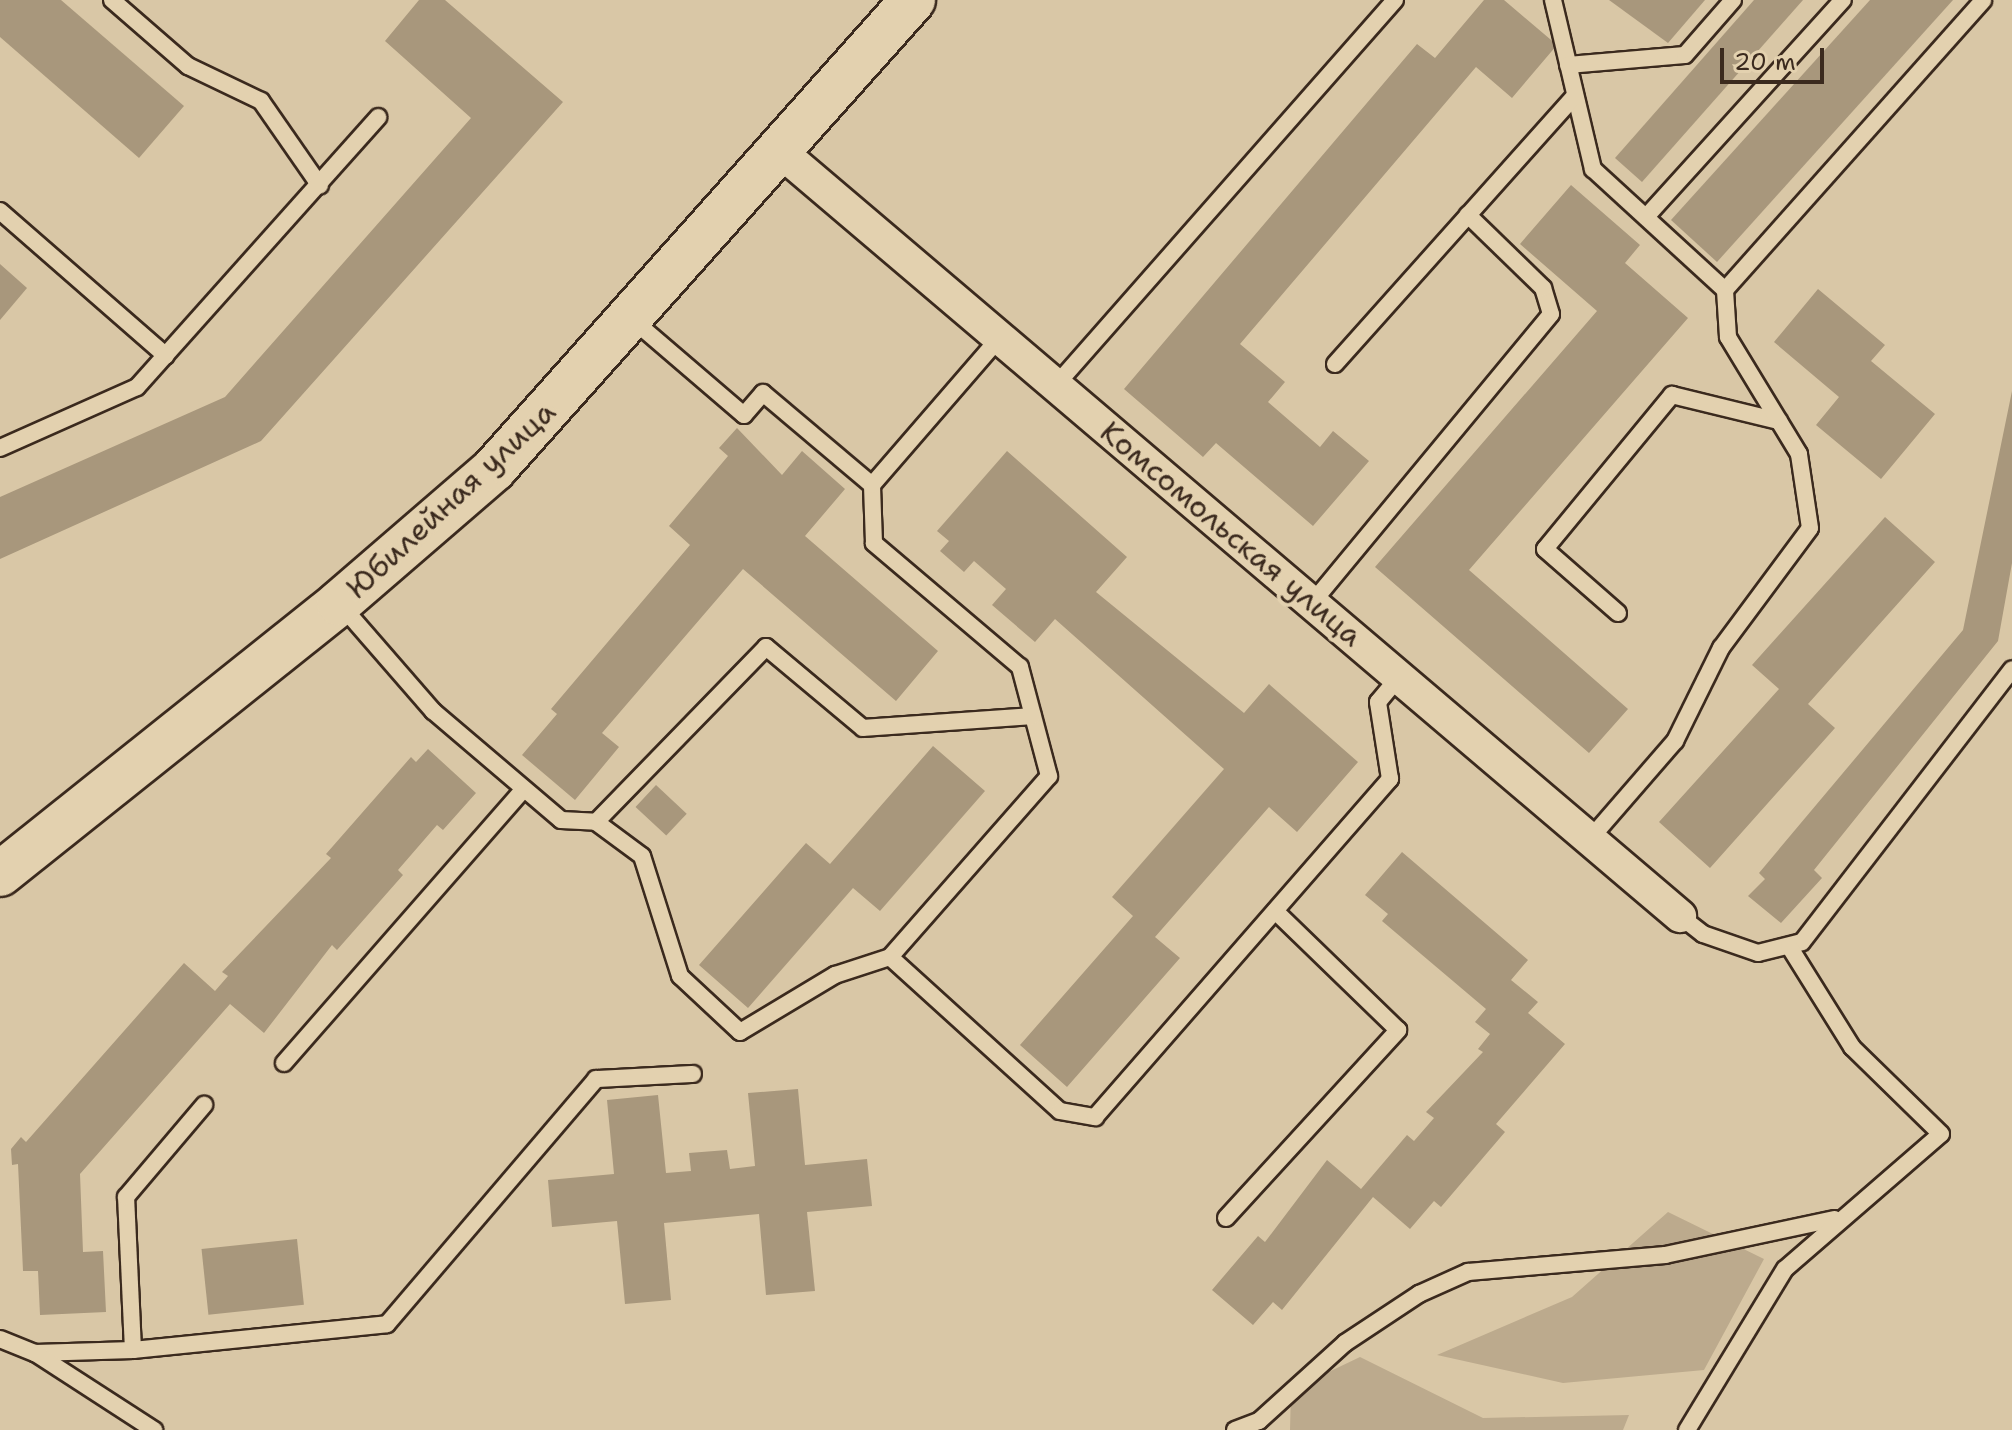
<!DOCTYPE html>
<meta charset="utf-8">
<style>
body{margin:0}
#map{position:relative;width:2012px;height:1430px;overflow:hidden;background:#d9c7a6;font-family:"Shantell Sans",sans-serif}
div>[style]{position:absolute}
[style*='--x']{left:calc(var(--x)*1px);top:calc(var(--y)*1px);width:calc(var(--w)*1px);rotate:calc(var(--a)*1deg)}
.green>*{inset:0;background:#bcaa8d}
.building>*{inset:0;background:#a8977c;transform-origin:0 0}
.roads{filter:drop-shadow(2px 0 #3b2a1e) drop-shadow(-2px 0 #3b2a1e) drop-shadow(0 2px #3b2a1e) drop-shadow(0 -2px #3b2a1e)}
.lane>*{height:16px;margin:-8px;padding:0 8px;transform-origin:8px;border-radius:8px;background:#e3d1af}
.street>*{height:32px;margin:-16px;padding:0 16px;transform-origin:16px;border-radius:16px;background:#e3d1af}
.primary>*{height:44px;margin:-22px;padding:0 22px;transform-origin:22px;border-radius:22px;background:#e3d1af}
span{translate:-50% -50%;white-space:nowrap;text-align:center;line-height:1.15;-webkit-text-stroke:8px #e3d1af;paint-order:stroke}
.street-label{font-size:30px;color:#3b2a1e}
.scale{position:absolute;left:1720px;top:48px;width:104px;height:36px;box-sizing:border-box;border:4px solid #3b2a1e;border-top:0;padding-left:10px;font-size:24px;line-height:28px;white-space:nowrap;color:#3b2a1e;-webkit-text-stroke:6px #e3d1af;paint-order:stroke}
</style>
<div id="map">
<div class="green">
<i style="clip-path:polygon(1668px 1212px,1764px 1259px,1704px 1370px,1563px 1383px,1437px 1355px,1572px 1297px)"></i>
<i style="clip-path:polygon(1360px 1357px,1483px 1418px,1629px 1415px,1623px 1430px,1290px 1430px,1291px 1390px)"></i>
</div>
<div class="building">
<i style="clip-path:polygon(0 0,61px 0,184px 106px,139px 158px,0 37px)"></i>
<i style="clip-path:polygon(419px 0,445px 0,563px 102px,261px 441px,0 559px,0 497px,225px 397px,471px 118px,385px 41px)"></i>
<i style="clip-path:polygon(1484px 0,1504px 0,1557px 45px,1512px 98px,1476px 67px,1240px 344px,1285px 382px,1268px 402px,1320px 447px,1333px 431px,1369px 461px,1313px 526px,1216px 443px,1203px 457px,1124px 389px,1417px 44px,1435px 58px)"></i>
<i style="clip-path:polygon(1609px 0,1705px 0,1668px 43px)"></i>
<i style="clip-path:polygon(1754px 0,1803px 0,1642px 182px,1615px 158px)"></i>
<i style="clip-path:polygon(1870px 0,1953px 0,1717px 262px,1671px 220px)"></i>
<i style="clip-path:polygon(1571px 185px,1640px 245px,1625px 263px,1688px 318px,1469px 570px,1628px 709px,1589px 753px,1375px 567px,1597px 311px,1520px 244px)"></i>
<i style="clip-path:polygon(0 264px,27px 288px,0 320px)"></i>
<i style="clip-path:polygon(1818px 289px,1885px 345px,1871px 361px,1935px 414px,1881px 479px,1816px 425px,1839px 397px,1774px 342px)"></i>
<i style="clip-path:polygon(2012px 391px,2012px 563px,1998px 641px,1814px 870px,1822px 878px,1781px 923px,1748px 896px,1765px 879px,1759px 873px,1963px 630px)"></i>
<i style="clip-path:polygon(737px 428px,782px 475px,802px 451px,845px 489px,805px 536px,938px 651px,896px 701px,743px 569px,602px 733px,619px 747px,575px 800px,522px 755px,557px 714px,551px 709px,690px 545px,669px 526px,728px 456px,719px 448px)"></i>
<i style="clip-path:polygon(1007px 451px,1127px 557px,1096px 592px,1244px 713px,1269px 684px,1358px 762px,1297px 832px,1269px 807px,1155px 937px,1180px 958px,1067px 1087px,1020px 1045px,1133px 916px,1112px 897px,1224px 769px,1055px 619px,1035px 642px,992px 605px,1006px 589px,974px 561px,964px 572px,940px 551px,949px 541px,937px 531px)"></i>
<i style="clip-path:polygon(1885px 517px,1935px 562px,1808px 704px,1835px 728px,1710px 868px,1659px 822px,1779px 689px,1752px 665px)"></i>
<i style="clip-path:polygon(933px 746px,985px 791px,880px 911px,853px 888px,748px 1008px,699px 965px,806px 843px,830px 864px)"></i>
<i style="clip-path:polygon(428px 749px,476px 793px,443px 830px,437px 825px,398px 870px,403px 875px,337px 950px,332px 945px,264px 1033px,230px 1004px,80px 1174px,83px 1252px,103px 1251px,106px 1312px,40px 1315px,38px 1271px,23px 1271px,18px 1164px,12px 1165px,11px 1149px,21px 1137px,26px 1142px,184px 963px,215px 991px,228px 976px,222px 972px,331px 858px,326px 854px,411px 757px,416px 762px)"></i>
<i style="left:656px;top:785px;width:42px;height:30px;rotate:43deg"></i>
<i style="clip-path:polygon(1402px 852px,1528px 960px,1511px 980px,1538px 1002px,1528px 1013px,1565px 1044px,1496px 1124px,1505px 1132px,1441px 1207px,1434px 1201px,1410px 1229px,1373px 1197px,1282px 1310px,1273px 1302px,1253px 1325px,1212px 1290px,1258px 1236px,1265px 1242px,1327px 1160px,1361px 1189px,1407px 1135px,1414px 1141px,1434px 1118px,1426px 1112px,1483px 1052px,1478px 1049px,1490px 1034px,1475px 1022px,1486px 1009px,1382px 921px,1388px 914px,1365px 895px)"></i>
<i style="clip-path:polygon(798px 1089px,805px 1165px,867px 1159px,872px 1206px,807px 1212px,815px 1291px,766px 1295px,759px 1214px,664px 1223px,671px 1300px,625px 1304px,617px 1221px,552px 1227px,548px 1180px,614px 1174px,607px 1100px,658px 1095px,666px 1173px,691px 1171px,689px 1153px,727px 1150px,730px 1169px,755px 1166px,748px 1093px)"></i>
<i style="left:297px;top:1239px;width:66px;height:96px;rotate:84deg"></i>
</div>
<div class="roads">
<div class="lane">
<i style="--x:112;--y:0;--w:101;--a:41"></i>
<i style="--x:188;--y:66;--w:81;--a:25.6"></i>
<i style="--x:261;--y:101;--w:103;--a:55.2"></i>
<i style="--x:1553;--y:0;--w:174;--a:76.7"></i>
<i style="--x:1593;--y:169;--w:179;--a:42.5"></i>
<i style="--x:1725;--y:290;--w:388;--a:-48.3"></i>
<i style="--x:1568;--y:65;--w:117;--a:-4.9"></i>
<i style="--x:1685;--y:55;--w:73;--a:-48.9"></i>
<i style="--x:0;--y:211;--w:220;--a:41.1"></i>
<i style="--x:1646;--y:217;--w:293;--a:-47.8"></i>
<i style="--x:633;--y:320;--w:146;--a:40.6"></i>
<i style="--x:744;--y:415;--w:29;--a:-49"></i>
<i style="--x:763;--y:393;--w:143;--a:40.2"></i>
<i style="--x:1335;--y:364;--w:360;--a:-48.2"></i>
<i style="--x:1056;--y:385;--w:513;--a:-48.64"></i>
<i style="--x:0;--y:448;--w:150;--a:-24"></i>
<i style="--x:137;--y:387;--w:362;--a:-48.2"></i>
<i style="--x:1312;--y:603;--w:375;--a:-50.4"></i>
<i style="--x:1551;--y:314;--w:27;--a:-107"></i>
<i style="--x:1543;--y:288;--w:105;--a:-135.8"></i>
<i style="--x:340;--y:604;--w:142;--a:49"></i>
<i style="--x:433;--y:711;--w:168;--a:40.4"></i>
<i style="--x:561;--y:820;--w:35;--a:3"></i>
<i style="--x:596;--y:822;--w:57;--a:36.5"></i>
<i style="--x:642;--y:856;--w:126;--a:72.4"></i>
<i style="--x:680;--y:976;--w:82;--a:43"></i>
<i style="--x:740;--y:1032;--w:111;--a:-31"></i>
<i style="--x:835;--y:975;--w:58;--a:-18.1"></i>
<i style="--x:890;--y:957;--w:241;--a:-48.7"></i>
<i style="--x:1049;--y:776;--w:113;--a:-104.9"></i>
<i style="--x:1020;--y:667;--w:192;--a:-139.7"></i>
<i style="--x:874;--y:543;--w:58;--a:-92"></i>
<i style="--x:872;--y:485;--w:196;--a:-49.1"></i>
<i style="--x:1618;--y:613;--w:97;--a:-138.8"></i>
<i style="--x:1545;--y:549;--w:200;--a:-50.5"></i>
<i style="--x:1672;--y:395;--w:110;--a:13.7"></i>
<i style="--x:596;--y:822;--w:244;--a:-45.8"></i>
<i style="--x:766;--y:647;--w:126;--a:39.9"></i>
<i style="--x:863;--y:728;--w:170;--a:-4"></i>
<i style="--x:1590;--y:839;--w:130;--a:-49.1"></i>
<i style="--x:1675;--y:741;--w:104;--a:-63.7"></i>
<i style="--x:1721;--y:648;--w:149;--a:-53.4"></i>
<i style="--x:1810;--y:528;--w:75;--a:-98.5"></i>
<i style="--x:1799;--y:454;--w:137;--a:-121.3"></i>
<i style="--x:1728;--y:337;--w:47;--a:-93.7"></i>
<i style="--x:1680;--y:916;--w:29;--a:38"></i>
<i style="--x:1703;--y:934;--w:58;--a:19.1"></i>
<i style="--x:1758;--y:953;--w:45;--a:-14"></i>
<i style="--x:1802;--y:942;--w:344;--a:-52.4"></i>
<i style="--x:890;--y:957;--w:229;--a:42.2"></i>
<i style="--x:1060;--y:1111;--w:36;--a:10"></i>
<i style="--x:1095;--y:1117;--w:449;--a:-48.9"></i>
<i style="--x:1390;--y:779;--w:78;--a:-98.9"></i>
<i style="--x:1378;--y:702;--w:33;--a:-50"></i>
<i style="--x:284;--y:1063;--w:364;--a:-48.8"></i>
<i style="--x:1226;--y:1218;--w:255;--a:-47.5"></i>
<i style="--x:1398;--y:1030;--w:171;--a:-135.9"></i>
<i style="--x:0;--y:1339;--w:38;--a:22"></i>
<i style="--x:35;--y:1353;--w:98;--a:-1.8"></i>
<i style="--x:133;--y:1350;--w:255;--a:-5.8"></i>
<i style="--x:387;--y:1324;--w:322;--a:-49.5"></i>
<i style="--x:596;--y:1079;--w:97;--a:-3"></i>
<i style="--x:133;--y:1350;--w:153;--a:-92.6"></i>
<i style="--x:126;--y:1197;--w:121;--a:-49.7"></i>
<i style="--x:35;--y:1353;--w:142;--a:32.9"></i>
<i style="--x:1235;--y:1430;--w:26;--a:-21"></i>
<i style="--x:1259;--y:1421;--w:116;--a:-42.2"></i>
<i style="--x:1345;--y:1343;--w:89;--a:-33.5"></i>
<i style="--x:1419;--y:1294;--w:54;--a:-24.2"></i>
<i style="--x:1468;--y:1272;--w:198;--a:-4.9"></i>
<i style="--x:1665;--y:1255;--w:173;--a:-12"></i>
<i style="--x:1687;--y:1430;--w:188;--a:-58.7"></i>
<i style="--x:1785;--y:1269;--w:206;--a:-40.9"></i>
<i style="--x:1941;--y:1134;--w:124;--a:-135.7"></i>
<i style="--x:1852;--y:1047;--w:119;--a:-122"></i>
</div>
<div class="street">
<i style="--x:781;--y:152;--w:1180;--a:40.36"></i>
</div>
<div class="primary">
<i style="--x:0;--y:874;--w:434;--a:-38.6"></i>
<i style="--x:339;--y:603;--w:205;--a:-40.8"></i>
<i style="--x:494;--y:469;--w:629;--a:-48.22"></i>
</div>
</div>
<div class="street-label">
<span style="left:451px;top:500px;rotate:-43deg">Юбилейная улица</span>
<span style="left:1231px;top:534px;rotate:40deg">Комсомольская улица</span>
</div>
<div class="scale">20 m</div>
</div>
